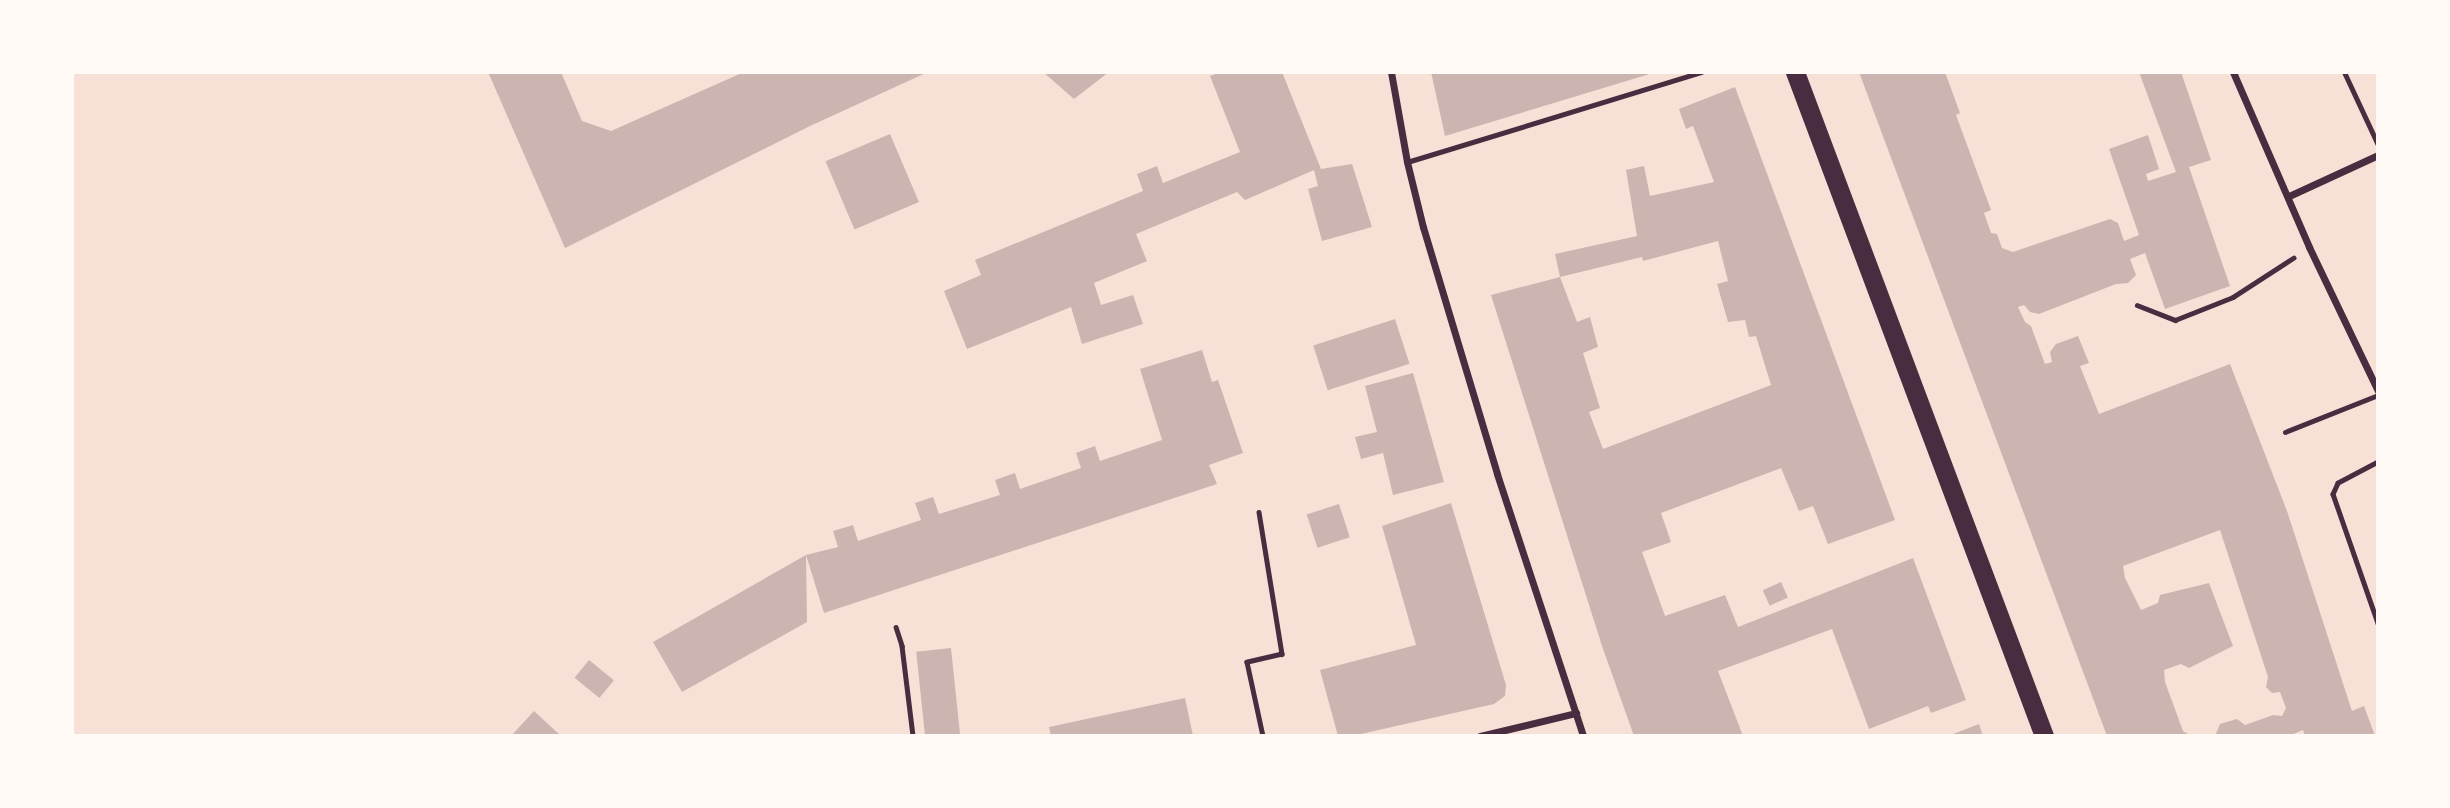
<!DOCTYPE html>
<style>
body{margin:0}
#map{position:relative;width:2450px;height:808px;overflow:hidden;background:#f7e1d7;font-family:"Nunito Sans",sans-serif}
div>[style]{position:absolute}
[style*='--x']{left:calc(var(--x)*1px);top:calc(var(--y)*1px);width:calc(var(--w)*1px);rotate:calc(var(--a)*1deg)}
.building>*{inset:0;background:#ccb4b1;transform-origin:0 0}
.path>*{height:4.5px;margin:-2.25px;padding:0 2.25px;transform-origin:2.25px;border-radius:2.25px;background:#4a2c40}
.service>*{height:5px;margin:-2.5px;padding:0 2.5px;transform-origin:2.5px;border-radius:2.5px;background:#4a2c40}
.minor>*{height:7px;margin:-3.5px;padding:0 3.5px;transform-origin:3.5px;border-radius:3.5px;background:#4a2c40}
.trunk>*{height:19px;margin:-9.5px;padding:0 9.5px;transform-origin:9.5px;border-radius:9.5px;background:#4a2c40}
span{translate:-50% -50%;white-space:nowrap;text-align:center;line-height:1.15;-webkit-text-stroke:7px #fffaf5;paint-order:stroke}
.frame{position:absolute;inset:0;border:74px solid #fffaf5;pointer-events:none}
</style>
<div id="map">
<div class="building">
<i style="clip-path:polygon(488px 72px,561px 72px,582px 121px,611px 131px,744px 72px,928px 72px,810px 126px,565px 248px)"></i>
<i style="clip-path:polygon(1043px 72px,1109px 72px,1074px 99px)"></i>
<i style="clip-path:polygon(1221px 72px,1282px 72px,1321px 169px,1352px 164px,1372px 227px,1322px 241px,1308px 189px,1318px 186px,1314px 170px,1245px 200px,1237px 192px,1136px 234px,1147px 261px,1094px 283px,1101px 305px,1133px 295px,1143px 324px,1082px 344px,1071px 307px,967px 349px,944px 291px,981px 275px,975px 260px,1143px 191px,1137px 174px,1157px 166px,1163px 183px,1240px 152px,1210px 76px)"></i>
<i style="clip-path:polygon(1431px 72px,1653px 72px,1653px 73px,1445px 136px)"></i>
<i style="clip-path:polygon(1859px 72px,1945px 72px,1960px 113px,1956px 115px,1991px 210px,1984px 213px,1991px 233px,1997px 234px,2002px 248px,2013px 252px,2110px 219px,2118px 223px,2124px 241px,2139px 235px,2109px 149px,2148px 135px,2159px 169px,2146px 174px,2148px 181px,2176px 172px,2139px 72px,2181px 72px,2211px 160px,2189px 167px,2230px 286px,2165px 309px,2145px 253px,2130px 259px,2136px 275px,2128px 283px,2116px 284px,2039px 314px,2030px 312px,2024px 305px,2018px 307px,2025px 322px,2031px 326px,2045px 364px,2052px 362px,2050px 352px,2056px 344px,2078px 336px,2089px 363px,2080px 366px,2099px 414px,2230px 364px,2287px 511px,2352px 711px,2364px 706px,2375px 736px,2305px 736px,2303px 730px,2289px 736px,2215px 736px,2220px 724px,2237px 719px,2245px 725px,2273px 715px,2282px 716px,2286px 708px,2280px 692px,2272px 693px,2266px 687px,2268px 677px,2220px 530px,2123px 566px,2125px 578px,2141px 610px,2158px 603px,2160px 595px,2209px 583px,2233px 646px,2189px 668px,2181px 664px,2164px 670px,2165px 682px,2183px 731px,2191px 736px,2107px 736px)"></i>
<i style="clip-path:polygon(1735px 87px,1895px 520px,1828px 544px,1813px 506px,1799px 511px,1781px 468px,1661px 513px,1671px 542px,1642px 552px,1665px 616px,1725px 595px,1738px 627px,1913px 558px,1966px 700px,1931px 713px,1928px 706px,1869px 729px,1832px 629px,1718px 671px,1743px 736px,1634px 736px,1602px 646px,1491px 295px,1560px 277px,1577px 322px,1590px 317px,1598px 347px,1583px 353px,1600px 408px,1589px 412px,1603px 449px,1771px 385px,1756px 336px,1749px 337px,1745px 320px,1728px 322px,1717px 284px,1728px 281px,1718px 241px,1643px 261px,1642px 257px,1560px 277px,1555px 254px,1637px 236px,1626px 170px,1644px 166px,1650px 196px,1714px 182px,1693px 126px,1686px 129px,1679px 109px)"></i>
<i style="left:890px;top:134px;width:74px;height:70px;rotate:67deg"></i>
<i style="left:1395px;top:319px;width:47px;height:86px;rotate:72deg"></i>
<i style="clip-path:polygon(1202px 350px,1212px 382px,1218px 380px,1243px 453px,1209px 465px,1217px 484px,824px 613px,806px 555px,838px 547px,833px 531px,853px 525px,858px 541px,921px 520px,915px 503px,933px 497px,939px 514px,1000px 495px,995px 480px,1015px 473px,1020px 489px,1081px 468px,1076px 453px,1095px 446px,1100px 461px,1162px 440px,1140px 369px)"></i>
<i style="clip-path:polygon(1413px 373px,1444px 482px,1393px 495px,1383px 453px,1361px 459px,1355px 437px,1377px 432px,1365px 386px)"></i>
<i style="clip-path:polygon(1451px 503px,1506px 685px,1505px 696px,1494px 704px,1352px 736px,1338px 736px,1320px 670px,1416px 645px,1382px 526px)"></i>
<i style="left:1339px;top:504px;width:35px;height:34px;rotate:72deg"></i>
<i style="clip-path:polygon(806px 555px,807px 622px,682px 692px,653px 642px)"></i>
<i style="left:1781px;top:582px;width:17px;height:20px;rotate:66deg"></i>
<i style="left:951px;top:648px;width:88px;height:35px;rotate:84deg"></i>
<i style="left:589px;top:660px;width:32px;height:23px;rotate:39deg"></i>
<i style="clip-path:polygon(1185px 698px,1193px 736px,1051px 736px,1049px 727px)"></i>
<i style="clip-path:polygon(534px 711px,561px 736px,511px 736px)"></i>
<i style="clip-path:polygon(1979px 724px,1983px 736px,1948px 736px)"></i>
</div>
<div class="path">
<i style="--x:2137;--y:305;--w:41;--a:21.5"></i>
<i style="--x:2175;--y:320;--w:62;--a:-21.6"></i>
<i style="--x:2233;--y:297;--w:72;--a:-33"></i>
<i style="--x:2378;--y:462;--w:45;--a:152.3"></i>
<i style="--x:2338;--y:483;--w:12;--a:114"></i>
<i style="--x:2333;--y:494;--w:137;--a:70.8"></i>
<i style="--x:1259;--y:512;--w:144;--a:80.8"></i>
<i style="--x:1282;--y:654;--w:36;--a:167"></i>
<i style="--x:1247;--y:662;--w:76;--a:77.8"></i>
<i style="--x:896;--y:627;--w:20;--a:72"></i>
<i style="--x:902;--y:646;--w:91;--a:83"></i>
</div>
<div class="service">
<i style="--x:2344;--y:72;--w:81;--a:65"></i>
<i style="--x:1407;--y:162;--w:308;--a:-17"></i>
<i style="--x:2285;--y:432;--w:100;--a:-21.7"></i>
</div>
<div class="minor">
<i style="--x:1391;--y:72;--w:91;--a:79.9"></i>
<i style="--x:1407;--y:162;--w:67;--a:76.2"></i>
<i style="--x:1423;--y:227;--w:258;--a:73.3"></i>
<i style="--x:1497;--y:474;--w:276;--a:71.8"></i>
<i style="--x:2233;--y:72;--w:191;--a:66.5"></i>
<i style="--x:2309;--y:247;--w:160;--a:64.4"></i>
<i style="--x:2289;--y:196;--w:98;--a:-24.7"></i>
<i style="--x:1480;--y:736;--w:99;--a:-13.5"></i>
</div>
<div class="trunk">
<i style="--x:1795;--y:72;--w:709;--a:69.44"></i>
</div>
<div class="frame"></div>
</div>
